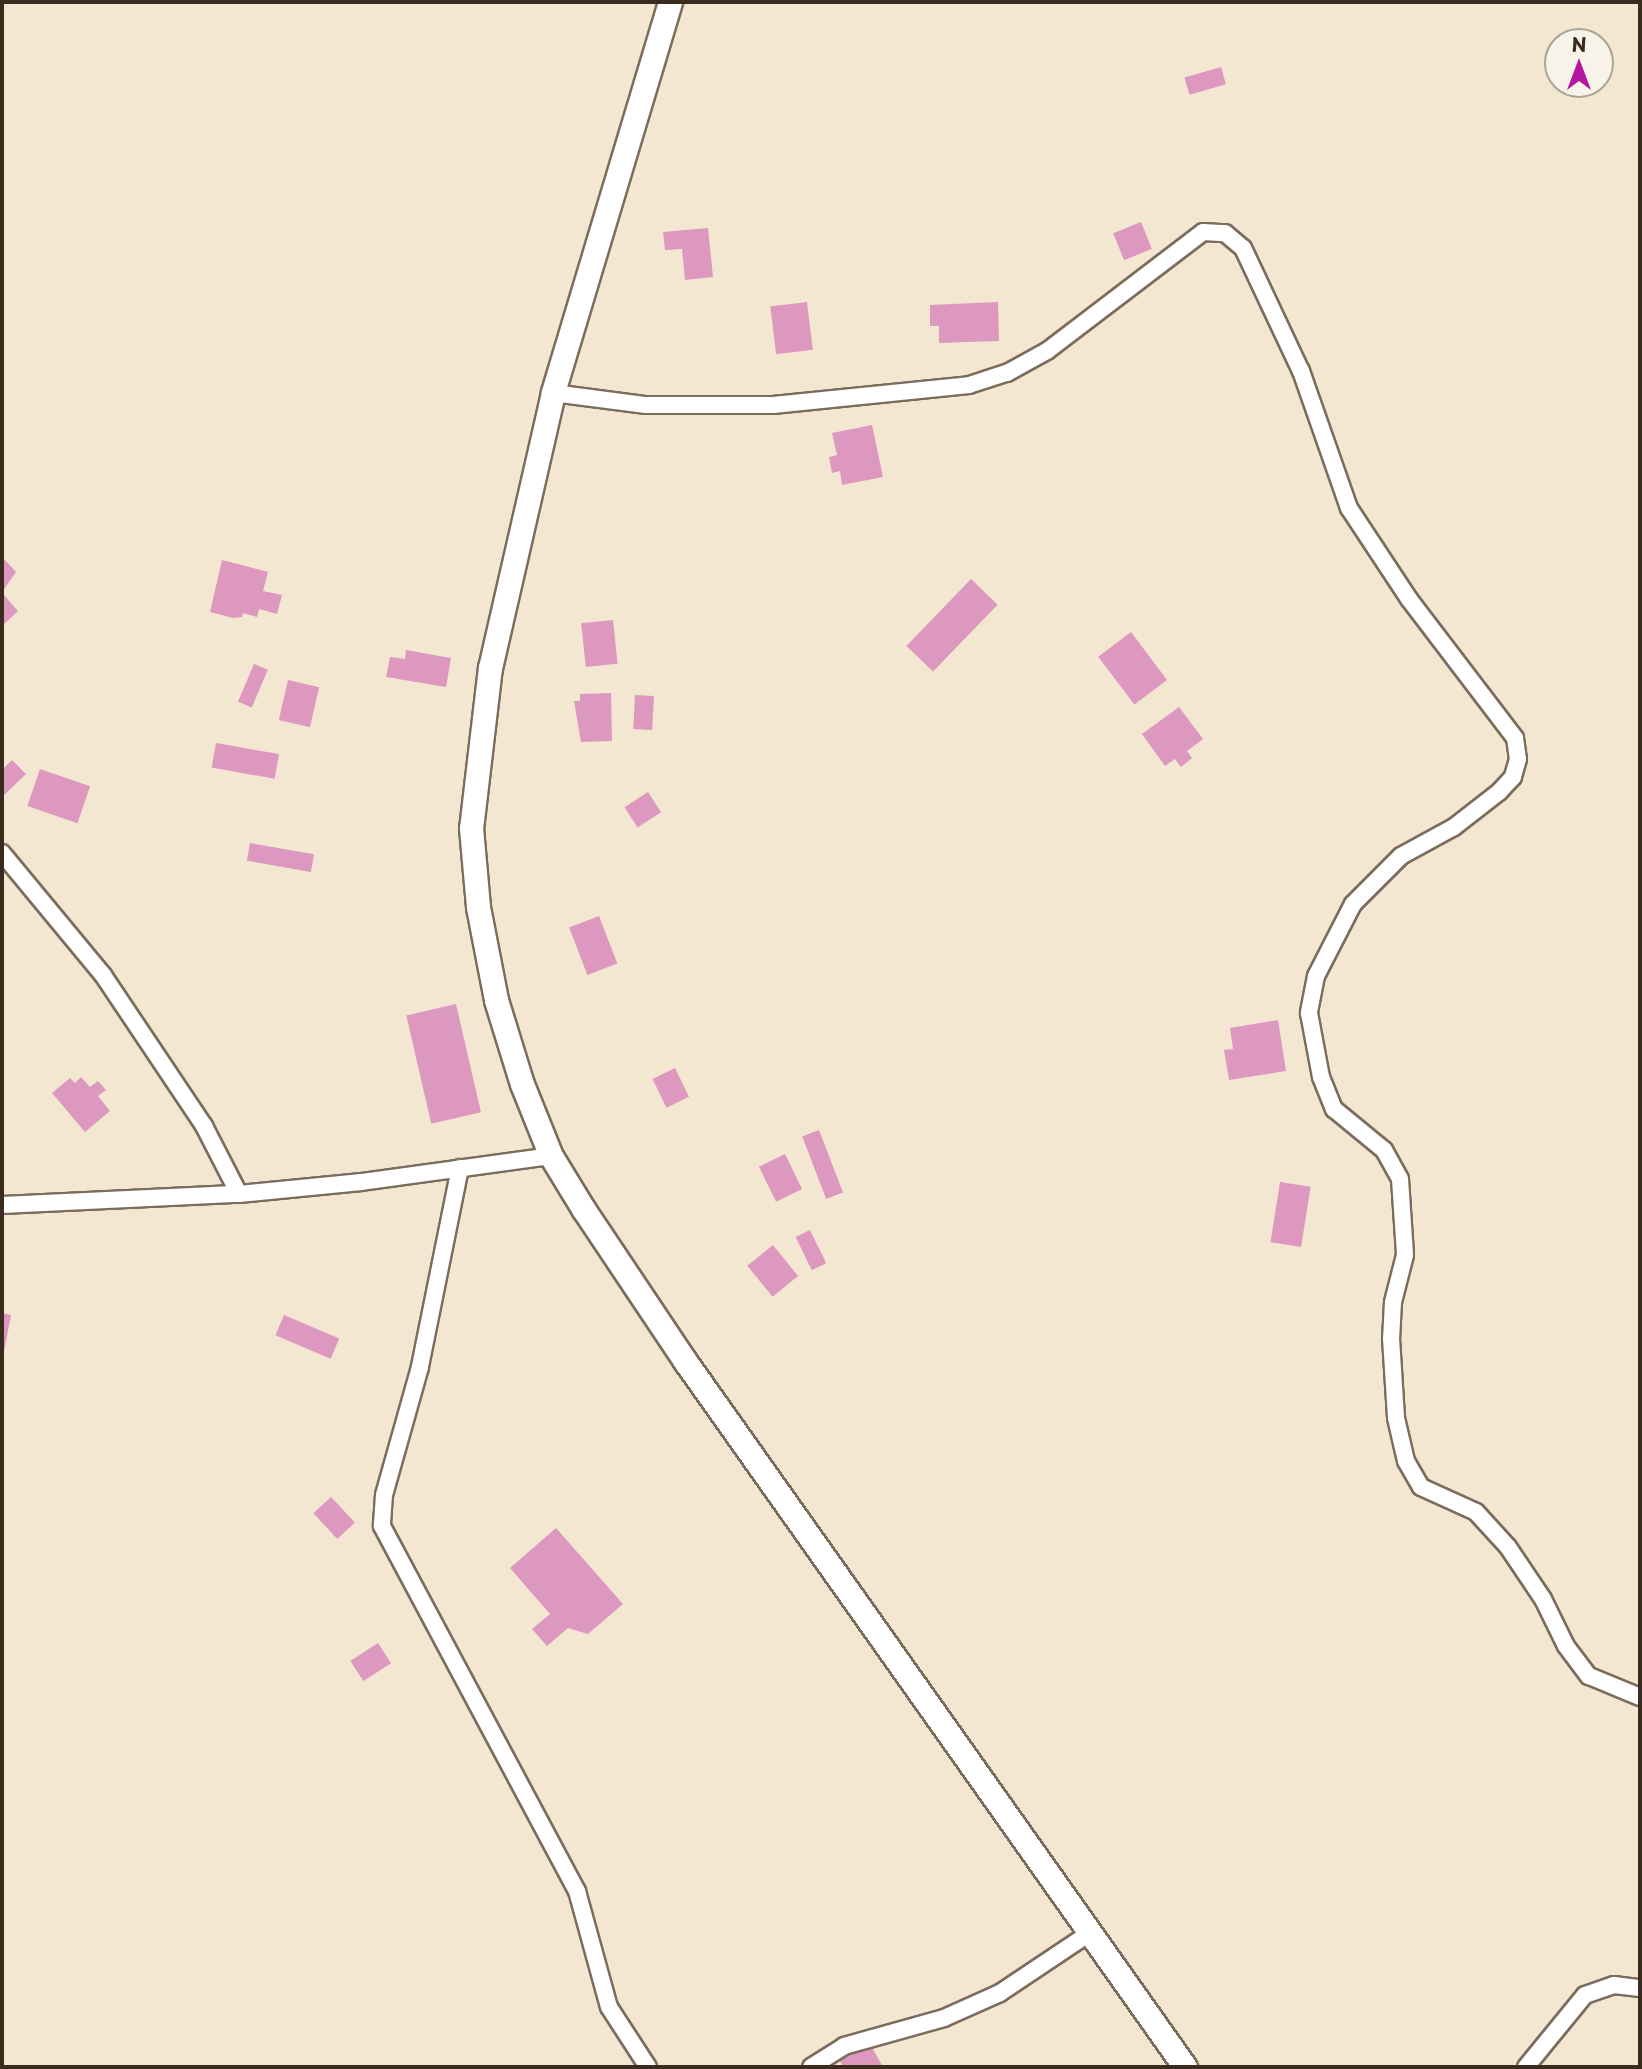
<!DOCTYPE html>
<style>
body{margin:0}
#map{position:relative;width:1642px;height:2069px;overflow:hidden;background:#f4e7d1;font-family:"Playpen Sans",sans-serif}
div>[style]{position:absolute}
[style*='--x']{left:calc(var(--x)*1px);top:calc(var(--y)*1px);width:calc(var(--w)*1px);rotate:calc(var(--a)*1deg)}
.building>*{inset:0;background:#dd98c0;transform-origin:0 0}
.roads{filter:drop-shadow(2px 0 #7c6c5d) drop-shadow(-2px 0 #7c6c5d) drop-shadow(0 2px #7c6c5d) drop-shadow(0 -2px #7c6c5d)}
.street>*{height:16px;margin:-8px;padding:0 8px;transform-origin:8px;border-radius:8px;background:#fff}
.secondary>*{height:23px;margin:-11.5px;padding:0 11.5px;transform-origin:11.5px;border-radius:11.5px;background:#fff}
span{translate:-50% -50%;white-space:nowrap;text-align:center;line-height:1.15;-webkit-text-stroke:5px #f7f3e8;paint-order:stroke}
.frame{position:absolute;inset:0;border:4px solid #3b2a1e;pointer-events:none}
.north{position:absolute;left:1544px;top:28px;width:70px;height:70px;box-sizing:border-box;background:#f7f3e8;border:2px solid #aca397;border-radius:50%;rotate:0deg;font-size:19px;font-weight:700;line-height:28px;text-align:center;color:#3b2a1e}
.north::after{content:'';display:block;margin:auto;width:24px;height:32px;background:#b5179e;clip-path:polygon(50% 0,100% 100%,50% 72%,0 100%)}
</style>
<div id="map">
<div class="building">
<i style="left:1221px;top:67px;width:18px;height:38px;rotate:74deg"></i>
<i style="left:1141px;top:222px;width:29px;height:30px;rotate:68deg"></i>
<i style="clip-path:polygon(708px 228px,713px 277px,685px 280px,682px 249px,665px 250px,663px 232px)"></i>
<i style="left:807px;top:302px;width:48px;height:37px;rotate:83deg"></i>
<i style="clip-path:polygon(998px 302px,999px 341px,939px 343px,939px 326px,930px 326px,930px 305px)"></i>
<i style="clip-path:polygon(872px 425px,883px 477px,842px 485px,840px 471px,832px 473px,829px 457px,837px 455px,832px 433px)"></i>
<i style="clip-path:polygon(2px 557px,16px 572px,2px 592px)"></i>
<i style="clip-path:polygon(222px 560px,268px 572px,263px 591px,282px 595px,277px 614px,259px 609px,257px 617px,243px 613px,242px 617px,233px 618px,210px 612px)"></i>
<i style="left:971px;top:579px;width:37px;height:93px;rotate:44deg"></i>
<i style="clip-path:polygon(2px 593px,18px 611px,2px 626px)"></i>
<i style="left:613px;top:620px;width:44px;height:32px;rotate:84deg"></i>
<i style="left:1131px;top:632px;width:60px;height:41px;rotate:53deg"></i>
<i style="clip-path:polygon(406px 650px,451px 658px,446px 687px,386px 677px,390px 657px,405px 659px)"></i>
<i style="left:254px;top:664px;width:15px;height:41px;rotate:23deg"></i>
<i style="left:288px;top:680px;width:32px;height:41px;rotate:13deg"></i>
<i style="clip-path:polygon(611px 693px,612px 741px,581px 742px,574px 701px,580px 701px,580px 694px)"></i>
<i style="left:635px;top:695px;width:19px;height:34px;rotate:3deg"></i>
<i style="clip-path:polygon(1179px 707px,1203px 739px,1187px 751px,1192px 758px,1181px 767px,1175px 759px,1165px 766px,1142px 734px)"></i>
<i style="left:216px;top:743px;width:64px;height:25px;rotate:10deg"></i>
<i style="clip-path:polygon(12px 760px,26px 774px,2px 797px,2px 770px)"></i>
<i style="left:40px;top:769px;width:53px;height:39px;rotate:19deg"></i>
<i style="left:648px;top:792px;width:24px;height:28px;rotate:57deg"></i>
<i style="left:250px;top:843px;width:65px;height:18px;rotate:10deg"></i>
<i style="left:599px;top:916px;width:51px;height:32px;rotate:69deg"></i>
<i style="left:456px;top:1004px;width:111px;height:51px;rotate:77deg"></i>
<i style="clip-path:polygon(1278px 1020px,1286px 1071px,1229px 1080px,1224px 1050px,1233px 1049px,1230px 1028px)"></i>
<i style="left:675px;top:1068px;width:32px;height:25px;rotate:64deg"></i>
<i style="clip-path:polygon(81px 1077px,90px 1087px,98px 1081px,106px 1090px,98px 1096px,110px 1111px,85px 1132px,52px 1093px,70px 1078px,75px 1083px)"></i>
<i style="left:819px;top:1130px;width:67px;height:18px;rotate:69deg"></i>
<i style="left:785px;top:1154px;width:39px;height:29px;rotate:64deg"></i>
<i style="left:1280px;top:1182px;width:31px;height:61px;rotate:9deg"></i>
<i style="left:810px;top:1230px;width:37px;height:16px;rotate:64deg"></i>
<i style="left:773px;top:1245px;width:40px;height:33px;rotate:51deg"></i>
<i style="clip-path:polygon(2px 1313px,11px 1315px,3px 1357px,2px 1357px)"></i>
<i style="left:284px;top:1315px;width:60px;height:22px;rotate:23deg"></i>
<i style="left:331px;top:1497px;width:35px;height:24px;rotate:47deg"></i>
<i style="clip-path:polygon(556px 1528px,623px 1604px,588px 1634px,568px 1628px,547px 1646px,532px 1629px,550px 1614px,510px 1568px)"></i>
<i style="left:378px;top:1643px;width:24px;height:33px;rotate:57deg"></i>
<i style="clip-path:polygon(870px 2044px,883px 2067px,843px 2067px,840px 2061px)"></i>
</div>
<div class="roads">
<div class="street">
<i style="--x:553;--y:393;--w:94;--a:7.4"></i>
<i style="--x:646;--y:405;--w:127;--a:0"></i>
<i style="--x:773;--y:405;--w:197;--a:-5.8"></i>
<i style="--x:969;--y:385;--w:40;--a:-18"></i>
<i style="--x:1007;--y:373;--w:46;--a:-28.8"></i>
<i style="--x:1047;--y:351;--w:196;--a:-37.3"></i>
<i style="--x:1203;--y:232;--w:22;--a:3"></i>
<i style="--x:1225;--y:233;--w:23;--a:40"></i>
<i style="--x:1243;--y:248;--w:136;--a:64.8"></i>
<i style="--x:1301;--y:371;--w:145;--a:70.7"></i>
<i style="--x:1349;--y:508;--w:109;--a:56.6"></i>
<i style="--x:1409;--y:599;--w:175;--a:52.7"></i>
<i style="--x:1515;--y:738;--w:21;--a:82"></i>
<i style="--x:1518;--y:759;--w:19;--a:106"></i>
<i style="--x:1513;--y:777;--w:21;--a:133"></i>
<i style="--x:1499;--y:792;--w:57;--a:142.1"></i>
<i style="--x:1454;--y:827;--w:60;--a:151.3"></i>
<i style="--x:1401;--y:856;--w:68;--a:135"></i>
<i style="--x:1353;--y:904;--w:81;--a:117.2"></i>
<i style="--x:1316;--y:976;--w:38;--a:101"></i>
<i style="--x:1309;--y:1013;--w:65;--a:79.4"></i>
<i style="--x:1321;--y:1077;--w:35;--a:68"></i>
<i style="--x:1334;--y:1109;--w:65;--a:39.4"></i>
<i style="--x:1384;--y:1150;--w:33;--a:61"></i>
<i style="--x:1400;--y:1179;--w:76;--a:86.2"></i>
<i style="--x:1405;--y:1255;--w:49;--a:104.3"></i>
<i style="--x:1393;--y:1302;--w:36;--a:93"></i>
<i style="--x:1391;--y:1338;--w:80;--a:86.4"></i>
<i style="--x:1396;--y:1418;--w:44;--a:76.9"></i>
<i style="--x:1406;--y:1461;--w:30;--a:60"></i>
<i style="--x:1421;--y:1487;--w:60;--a:24.4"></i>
<i style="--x:1476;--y:1512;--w:47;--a:47.6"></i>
<i style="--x:1508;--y:1547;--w:63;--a:56.1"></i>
<i style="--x:1543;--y:1599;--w:52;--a:63.9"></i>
<i style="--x:1566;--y:1646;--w:38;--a:53"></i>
<i style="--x:1589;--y:1676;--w:55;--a:22.4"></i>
<i style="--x:2;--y:853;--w:158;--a:50.4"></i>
<i style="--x:103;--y:975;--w:182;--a:56.2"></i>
<i style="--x:204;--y:1126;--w:76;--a:62.8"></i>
<i style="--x:460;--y:1168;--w:203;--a:101.4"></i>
<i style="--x:420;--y:1367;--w:133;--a:105.7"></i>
<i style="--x:384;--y:1495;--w:31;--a:94"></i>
<i style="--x:382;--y:1526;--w:414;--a:61.9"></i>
<i style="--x:577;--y:1891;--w:120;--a:74.6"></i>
<i style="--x:609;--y:2007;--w:72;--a:57"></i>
<i style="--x:2;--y:1205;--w:237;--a:-2.7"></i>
<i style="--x:239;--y:1194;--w:123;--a:-5.6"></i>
<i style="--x:361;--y:1182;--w:192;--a:-7.8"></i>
<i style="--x:811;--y:2067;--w:39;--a:-32"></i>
<i style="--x:844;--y:2046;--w:104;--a:-15.6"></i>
<i style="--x:944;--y:2018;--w:61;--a:-24.1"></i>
<i style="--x:1000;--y:1993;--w:110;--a:-33.8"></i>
<i style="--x:1526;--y:2067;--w:93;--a:-50.7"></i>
<i style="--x:1585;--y:1995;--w:31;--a:-19"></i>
<i style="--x:1614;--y:1985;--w:26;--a:7"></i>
</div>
<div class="secondary">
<i style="--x:670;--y:2;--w:408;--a:106.7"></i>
<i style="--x:553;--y:393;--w:281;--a:102.9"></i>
<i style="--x:490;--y:667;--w:162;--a:96.7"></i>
<i style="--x:471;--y:828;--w:79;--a:84.9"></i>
<i style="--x:478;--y:907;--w:95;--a:79"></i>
<i style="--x:496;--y:1000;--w:88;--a:72.8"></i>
<i style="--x:522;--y:1084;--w:78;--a:68.1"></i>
<i style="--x:551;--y:1156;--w:63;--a:58.6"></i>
<i style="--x:584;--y:1210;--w:182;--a:56.2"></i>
<i style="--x:685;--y:1361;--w:865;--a:54.69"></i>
</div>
</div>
<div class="frame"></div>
<div class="north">N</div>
</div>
